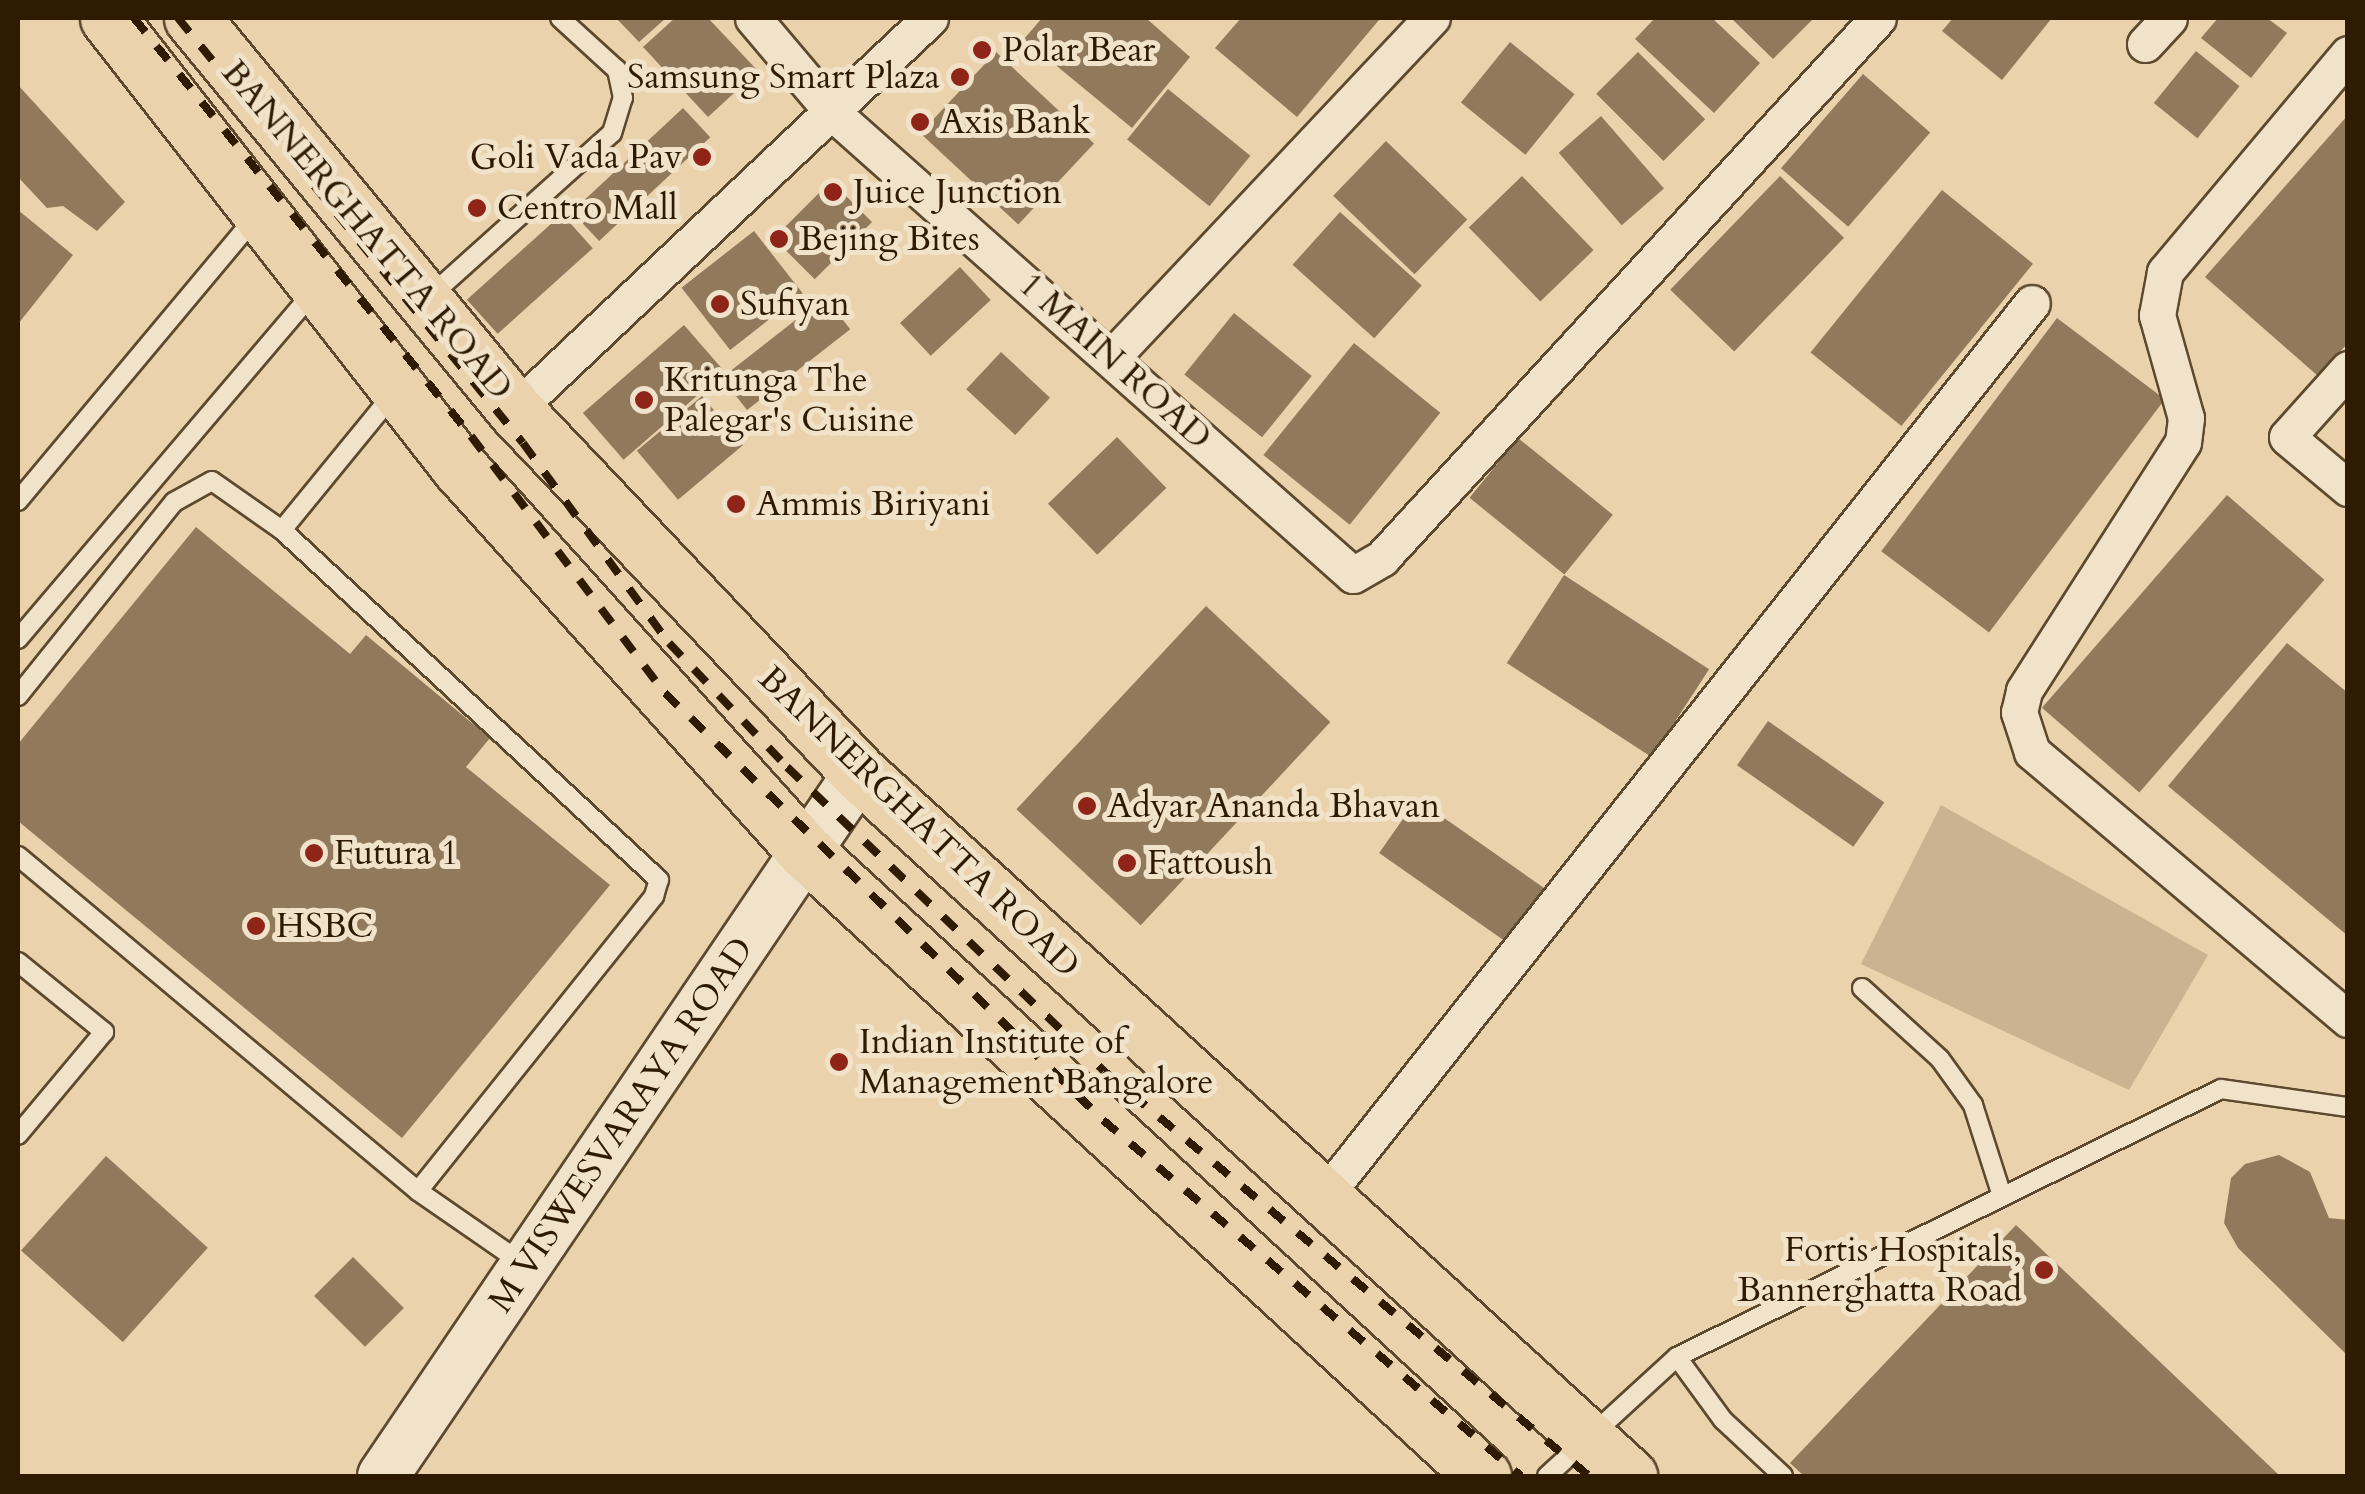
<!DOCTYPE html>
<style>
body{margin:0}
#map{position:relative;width:2365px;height:1494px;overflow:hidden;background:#ead2ad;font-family:Cardo,serif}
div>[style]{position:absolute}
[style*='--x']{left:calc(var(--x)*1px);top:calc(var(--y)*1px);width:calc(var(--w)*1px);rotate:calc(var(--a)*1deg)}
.green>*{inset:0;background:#cab390}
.building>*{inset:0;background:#907a5b;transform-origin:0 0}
.roads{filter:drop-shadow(2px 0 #5d492d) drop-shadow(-2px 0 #5d492d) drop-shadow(0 2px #5d492d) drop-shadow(0 -2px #5d492d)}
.lane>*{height:18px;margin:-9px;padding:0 9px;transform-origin:9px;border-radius:9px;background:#f1e2ca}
.street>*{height:35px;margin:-17.5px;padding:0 17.5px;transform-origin:17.5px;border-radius:17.5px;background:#f1e2ca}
.secondary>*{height:50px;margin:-25px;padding:0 25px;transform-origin:25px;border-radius:25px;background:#f1e2ca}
.primary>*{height:55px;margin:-27.5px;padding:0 27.5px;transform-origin:27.5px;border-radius:27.5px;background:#ead2ad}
.rail>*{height:8px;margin-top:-4px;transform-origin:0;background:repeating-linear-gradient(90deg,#2e1b02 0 18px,transparent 0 36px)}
.dots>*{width:28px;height:28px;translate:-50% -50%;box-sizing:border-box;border:5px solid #f1e2ca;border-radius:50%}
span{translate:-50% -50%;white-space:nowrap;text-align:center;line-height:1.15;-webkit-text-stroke:10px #f1e2ca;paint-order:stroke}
.poi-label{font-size:35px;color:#2e1b02}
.left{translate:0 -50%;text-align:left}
.right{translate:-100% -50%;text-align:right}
.street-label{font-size:35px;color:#2e1b02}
.frame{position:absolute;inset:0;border:20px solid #2e1b02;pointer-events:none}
</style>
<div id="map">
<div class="green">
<i style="clip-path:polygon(1941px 805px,2208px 955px,2129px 1090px,1861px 964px)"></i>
</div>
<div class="building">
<i style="clip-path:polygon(616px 18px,666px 18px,639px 42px)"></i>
<i style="clip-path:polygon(675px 18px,708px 18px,758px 71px,708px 117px,643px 47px)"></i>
<i style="clip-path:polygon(1042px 18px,1146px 18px,1190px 57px,1132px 128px,1024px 39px)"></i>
<i style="clip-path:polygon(1241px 18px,1376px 18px,1379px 20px,1297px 117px,1215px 48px)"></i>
<i style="clip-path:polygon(1655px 18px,1712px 18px,1760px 63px,1714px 113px,1635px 39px)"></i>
<i style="clip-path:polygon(1731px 18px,1814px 18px,1773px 59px)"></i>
<i style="clip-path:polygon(1953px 18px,2052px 18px,2002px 80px,1942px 31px)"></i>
<i style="clip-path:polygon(2218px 18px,2267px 18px,2287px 33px,2251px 78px,2201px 38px)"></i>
<i style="left:1510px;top:42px;width:83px;height:78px;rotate:39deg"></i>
<i style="left:2196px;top:51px;width:56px;height:67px;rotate:39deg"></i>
<i style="left:996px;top:52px;width:134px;height:111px;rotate:43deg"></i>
<i style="left:1638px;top:52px;width:95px;height:59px;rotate:45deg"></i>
<i style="left:1863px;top:74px;width:89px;height:125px;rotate:41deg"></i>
<i style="clip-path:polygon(18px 85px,125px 202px,97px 231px,63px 206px,47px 208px,18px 177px)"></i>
<i style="left:1168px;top:89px;width:106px;height:65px;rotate:39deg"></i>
<i style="left:683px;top:108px;width:40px;height:152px;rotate:47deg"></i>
<i style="clip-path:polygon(2348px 115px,2348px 343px,2318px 376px,2205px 277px)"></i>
<i style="left:1601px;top:116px;width:96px;height:56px;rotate:49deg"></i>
<i style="left:1386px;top:141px;width:113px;height:76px;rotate:44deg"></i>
<i style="left:1522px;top:176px;width:103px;height:74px;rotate:46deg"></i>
<i style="left:1780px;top:176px;width:89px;height:158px;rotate:44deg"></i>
<i style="left:831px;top:181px;width:58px;height:81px;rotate:45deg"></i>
<i style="left:1942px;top:190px;width:117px;height:209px;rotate:39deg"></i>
<i style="clip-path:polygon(18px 210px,73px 255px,18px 324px)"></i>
<i style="left:1340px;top:212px;width:110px;height:71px;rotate:42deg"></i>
<i style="left:562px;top:214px;width:46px;height:128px;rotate:48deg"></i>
<i style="left:754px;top:231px;width:79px;height:92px;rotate:52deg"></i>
<i style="left:960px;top:267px;width:45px;height:82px;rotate:47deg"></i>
<i style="left:825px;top:297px;width:41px;height:131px;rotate:52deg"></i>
<i style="left:1234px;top:313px;width:100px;height:79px;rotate:39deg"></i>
<i style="left:2057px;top:318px;width:135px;height:292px;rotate:37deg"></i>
<i style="left:684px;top:325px;width:62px;height:134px;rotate:49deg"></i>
<i style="left:1354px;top:343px;width:111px;height:144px;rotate:39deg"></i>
<i style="left:1001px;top:352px;width:67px;height:51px;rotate:43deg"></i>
<i style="left:702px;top:396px;width:64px;height:85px;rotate:50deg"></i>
<i style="left:1117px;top:437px;width:71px;height:96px;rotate:46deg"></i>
<i style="left:1518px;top:438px;width:122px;height:77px;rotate:39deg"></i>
<i style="left:2227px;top:495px;width:129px;height:282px;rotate:41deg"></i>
<i style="clip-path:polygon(196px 527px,350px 654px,366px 635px,490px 738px,466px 767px,610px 885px,402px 1138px,18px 821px,18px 744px)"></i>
<i style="left:1564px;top:575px;width:173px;height:105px;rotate:33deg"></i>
<i style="left:1206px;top:606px;width:170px;height:278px;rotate:43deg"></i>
<i style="clip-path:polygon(2287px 643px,2348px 693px,2348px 936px,2168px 786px)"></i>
<i style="left:1768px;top:721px;width:142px;height:54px;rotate:35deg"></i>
<i style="left:1417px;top:799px;width:156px;height:66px;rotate:35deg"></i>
<i style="clip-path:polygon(2279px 1155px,2310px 1172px,2329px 1218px,2348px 1220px,2348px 1356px,2238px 1248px,2224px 1223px,2231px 1178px,2245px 1164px)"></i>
<i style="left:106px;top:1156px;width:137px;height:127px;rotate:42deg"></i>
<i style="clip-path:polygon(2016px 1225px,2280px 1476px,1804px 1476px,1790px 1463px)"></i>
<i style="left:353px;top:1257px;width:72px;height:55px;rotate:45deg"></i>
</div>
<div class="roads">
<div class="lane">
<i style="--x:428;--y:298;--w:247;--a:-41.9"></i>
<i style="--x:612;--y:133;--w:37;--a:-73"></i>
<i style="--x:623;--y:98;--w:29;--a:-102"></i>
<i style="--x:617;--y:70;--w:77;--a:-137.6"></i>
<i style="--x:18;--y:501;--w:369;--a:-50.1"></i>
<i style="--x:18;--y:639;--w:457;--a:-49.6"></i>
<i style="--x:18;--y:696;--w:249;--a:-51.2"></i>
<i style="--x:174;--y:502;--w:43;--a:-28.9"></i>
<i style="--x:212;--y:481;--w:85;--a:35"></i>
<i style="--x:282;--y:530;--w:177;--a:-50.7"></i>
<i style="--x:18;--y:856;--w:522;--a:39.95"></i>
<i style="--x:418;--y:1191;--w:378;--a:-51.3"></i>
<i style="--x:654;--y:896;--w:17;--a:-73"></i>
<i style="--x:659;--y:880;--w:514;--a:-137.13"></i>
<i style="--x:18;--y:962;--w:111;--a:39.1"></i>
<i style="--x:104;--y:1032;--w:134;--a:129.9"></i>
<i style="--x:1862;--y:988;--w:105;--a:42.3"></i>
<i style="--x:1940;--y:1059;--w:57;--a:54.3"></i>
<i style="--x:1973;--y:1105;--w:92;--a:72.3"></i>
<i style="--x:418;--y:1191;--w:130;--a:34.7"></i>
<i style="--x:1677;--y:1357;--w:78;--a:53.9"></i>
<i style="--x:1723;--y:1420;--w:82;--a:43"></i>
<i style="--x:1547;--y:1476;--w:176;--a:-42.5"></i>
<i style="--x:1677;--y:1357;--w:606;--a:-26.23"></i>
<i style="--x:2221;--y:1089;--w:128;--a:8.1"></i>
</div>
<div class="street">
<i style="--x:753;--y:18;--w:126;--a:49.8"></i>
<i style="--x:834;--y:114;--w:694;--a:41.61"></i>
<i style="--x:1353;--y:575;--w:34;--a:-30"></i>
<i style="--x:1382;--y:558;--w:733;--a:-47.43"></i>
<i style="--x:2145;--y:44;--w:35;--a:-47"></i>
<i style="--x:2348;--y:54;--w:285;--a:130"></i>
<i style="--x:2165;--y:272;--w:44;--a:100.5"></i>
<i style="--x:2157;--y:315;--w:107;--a:74.3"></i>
<i style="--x:2186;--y:418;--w:24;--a:97"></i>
<i style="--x:2183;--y:442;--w:295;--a:122.6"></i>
<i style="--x:2024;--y:691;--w:22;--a:103"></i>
<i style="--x:2019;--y:712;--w:42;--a:72"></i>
<i style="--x:2032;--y:752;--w:414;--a:40.2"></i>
<i style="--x:1113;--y:356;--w:465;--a:-46.7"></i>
<i style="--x:2348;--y:369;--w:91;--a:131.9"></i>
<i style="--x:2287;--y:437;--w:80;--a:39.9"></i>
<i style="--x:515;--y:410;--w:571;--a:-43.37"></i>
<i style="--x:1322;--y:1199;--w:1143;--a:-51.61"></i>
</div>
<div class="secondary">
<i style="--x:383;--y:1476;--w:849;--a:-55.9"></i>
</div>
<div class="primary">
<i style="--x:108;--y:18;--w:570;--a:51.98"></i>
<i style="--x:459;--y:467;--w:517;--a:47.98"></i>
<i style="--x:805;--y:851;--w:922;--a:42.67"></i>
<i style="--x:192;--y:18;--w:508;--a:50.51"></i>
<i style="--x:515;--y:410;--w:500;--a:46.54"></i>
<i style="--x:859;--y:773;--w:1043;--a:42.4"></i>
</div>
</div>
<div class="rail">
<i style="--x:134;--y:18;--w:537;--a:51.12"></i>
<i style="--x:471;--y:436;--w:322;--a:53"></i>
<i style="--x:665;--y:693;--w:612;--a:44.27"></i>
<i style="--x:1103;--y:1120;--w:549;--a:40.42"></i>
<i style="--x:178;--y:18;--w:547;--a:50.93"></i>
<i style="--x:523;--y:443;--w:248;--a:53.9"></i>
<i style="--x:669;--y:643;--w:171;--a:46.4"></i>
<i style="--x:787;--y:767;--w:439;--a:43.8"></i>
<i style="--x:1104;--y:1071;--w:632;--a:39.86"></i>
</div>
<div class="dots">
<i style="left:982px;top:50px;background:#8f2418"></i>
<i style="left:960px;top:77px;background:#8f2418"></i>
<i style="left:920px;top:122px;background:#8f2418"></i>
<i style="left:702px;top:157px;background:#8f2418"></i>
<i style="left:833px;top:192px;background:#8f2418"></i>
<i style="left:477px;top:208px;background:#8f2418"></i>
<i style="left:779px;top:239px;background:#8f2418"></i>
<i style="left:720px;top:304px;background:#8f2418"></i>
<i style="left:644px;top:400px;background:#8f2418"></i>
<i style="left:736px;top:504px;background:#8f2418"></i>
<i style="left:1087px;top:806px;background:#8f2418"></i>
<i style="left:314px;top:853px;background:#8f2418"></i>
<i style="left:1127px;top:863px;background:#8f2418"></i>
<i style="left:256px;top:926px;background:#8f2418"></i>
<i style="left:839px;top:1062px;background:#8f2418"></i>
<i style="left:2044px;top:1270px;background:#8f2418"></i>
</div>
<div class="poi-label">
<span class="left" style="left:1002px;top:50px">Polar Bear</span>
<span class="right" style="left:940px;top:77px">Samsung Smart Plaza</span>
<span class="left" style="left:940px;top:122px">Axis Bank</span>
<span class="right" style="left:682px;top:157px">Goli Vada Pav</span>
<span class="left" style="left:853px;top:192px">Juice Junction</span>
<span class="left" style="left:497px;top:208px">Centro Mall</span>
<span class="left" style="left:799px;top:239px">Bejing Bites</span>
<span class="left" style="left:740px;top:304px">Sufiyan</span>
<span class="left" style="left:664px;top:400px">Kritunga The<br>Palegar's Cuisine</span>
<span class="left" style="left:756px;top:504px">Ammis Biriyani</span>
<span class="left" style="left:1107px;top:806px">Adyar Ananda Bhavan</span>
<span class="left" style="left:334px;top:853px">Futura 1</span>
<span class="left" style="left:1147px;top:863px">Fattoush</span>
<span class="left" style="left:276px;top:926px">HSBC</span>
<span class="left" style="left:859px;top:1062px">Indian Institute of<br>Management Bangalore</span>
<span class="right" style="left:2022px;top:1270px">Fortis Hospitals,<br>Bannerghatta Road</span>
</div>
<div class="street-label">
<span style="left:367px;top:230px;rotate:50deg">BANNERGHATTA ROAD</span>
<span style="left:1115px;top:361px;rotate:42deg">1 MAIN ROAD</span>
<span style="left:919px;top:822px;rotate:44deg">BANNERGHATTA ROAD</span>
<span style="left:621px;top:1125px;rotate:-56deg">M VISWESVARAYA ROAD</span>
</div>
<div class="frame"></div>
</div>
